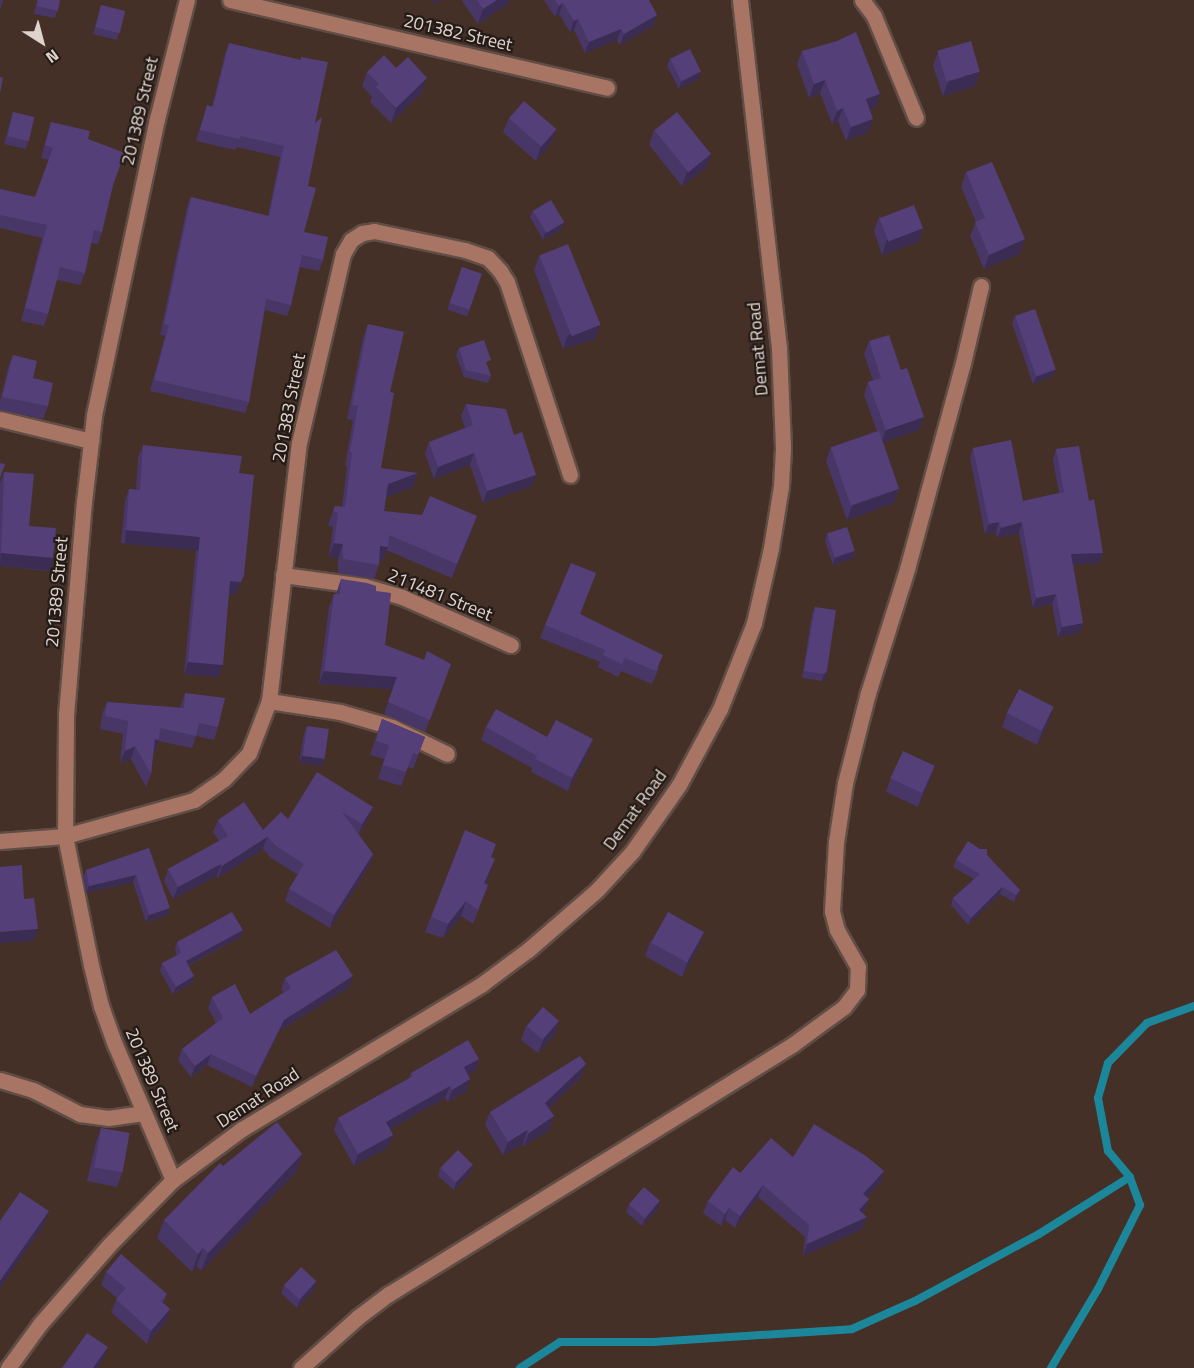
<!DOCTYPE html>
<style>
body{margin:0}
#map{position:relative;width:1194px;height:1368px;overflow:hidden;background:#443027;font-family:"Titillium Web",sans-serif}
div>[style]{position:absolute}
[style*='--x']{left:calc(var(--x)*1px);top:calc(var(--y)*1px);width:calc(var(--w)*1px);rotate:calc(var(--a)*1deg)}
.stream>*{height:8px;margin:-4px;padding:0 4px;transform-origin:4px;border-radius:4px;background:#1c879b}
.roads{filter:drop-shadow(2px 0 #604d45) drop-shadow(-2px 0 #604d45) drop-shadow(0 2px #604d45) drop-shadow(0 -2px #604d45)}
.minor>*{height:15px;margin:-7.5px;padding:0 7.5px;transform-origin:7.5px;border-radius:7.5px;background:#a87565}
.wall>*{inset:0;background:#483667;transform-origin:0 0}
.shaded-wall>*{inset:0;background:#3b2c54;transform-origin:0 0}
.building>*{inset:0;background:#543f78;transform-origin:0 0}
span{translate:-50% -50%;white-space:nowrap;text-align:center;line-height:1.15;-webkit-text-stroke:4.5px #241b17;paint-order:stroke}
.street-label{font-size:18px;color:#e0d3cd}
.north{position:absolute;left:12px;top:12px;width:60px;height:60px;-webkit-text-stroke:4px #241b17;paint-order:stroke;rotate:144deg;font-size:16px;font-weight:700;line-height:24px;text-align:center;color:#e0d3cd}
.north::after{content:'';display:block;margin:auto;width:21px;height:27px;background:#e0d3cd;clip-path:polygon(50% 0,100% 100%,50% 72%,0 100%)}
</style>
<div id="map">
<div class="stream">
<i style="--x:520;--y:1368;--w:48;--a:-33"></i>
<i style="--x:560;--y:1342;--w:93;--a:0"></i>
<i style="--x:653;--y:1342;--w:199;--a:-3.7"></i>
<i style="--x:852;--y:1329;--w:69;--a:-24"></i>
<i style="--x:915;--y:1301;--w:141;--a:-28.4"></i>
<i style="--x:1039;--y:1234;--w:107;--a:-32.1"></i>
<i style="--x:1051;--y:1368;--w:92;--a:-59.3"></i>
<i style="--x:1098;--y:1289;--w:94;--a:-63.4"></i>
<i style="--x:1140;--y:1205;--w:30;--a:-110"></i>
<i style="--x:1130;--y:1177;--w:34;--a:-130"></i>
<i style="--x:1108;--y:1151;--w:54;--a:-100.7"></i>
<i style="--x:1098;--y:1098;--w:36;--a:-74"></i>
<i style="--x:1108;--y:1063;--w:56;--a:-45.7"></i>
<i style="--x:1147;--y:1023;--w:50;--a:-19.9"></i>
</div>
<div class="roads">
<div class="minor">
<i style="--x:230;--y:0;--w:387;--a:13.1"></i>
<i style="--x:862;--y:0;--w:20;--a:53"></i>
<i style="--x:874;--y:16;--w:110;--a:67.6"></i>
<i style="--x:0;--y:419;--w:94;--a:13.6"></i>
<i style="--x:283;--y:575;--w:82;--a:7.7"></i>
<i style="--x:364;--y:586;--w:40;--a:16"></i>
<i style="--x:402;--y:597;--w:119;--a:23.8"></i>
<i style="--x:269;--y:701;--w:72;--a:8.8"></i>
<i style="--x:340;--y:712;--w:54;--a:16.1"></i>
<i style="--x:392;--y:727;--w:61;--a:26.1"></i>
<i style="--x:0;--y:841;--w:65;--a:-4.4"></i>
<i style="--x:65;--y:836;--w:134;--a:-15.6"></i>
<i style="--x:194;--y:800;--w:37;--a:-35"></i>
<i style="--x:224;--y:779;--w:36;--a:-46"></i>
<i style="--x:249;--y:753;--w:56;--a:-69"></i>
<i style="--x:269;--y:701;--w:260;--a:-83.4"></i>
<i style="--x:299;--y:443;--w:194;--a:-76.9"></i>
<i style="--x:343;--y:254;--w:16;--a:-60"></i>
<i style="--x:351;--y:240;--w:13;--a:-32"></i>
<i style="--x:362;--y:233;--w:12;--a:-9"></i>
<i style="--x:374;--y:231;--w:93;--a:11.8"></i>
<i style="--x:465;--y:250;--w:24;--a:19"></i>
<i style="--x:488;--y:258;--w:18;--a:47"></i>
<i style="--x:500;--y:271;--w:13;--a:58"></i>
<i style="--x:507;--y:282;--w:203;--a:71.9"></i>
<i style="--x:0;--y:1080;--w:34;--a:17"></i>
<i style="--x:33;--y:1090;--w:53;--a:27.1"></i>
<i style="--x:80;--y:1114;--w:28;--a:8"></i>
<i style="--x:108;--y:1118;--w:36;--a:-8"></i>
<i style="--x:173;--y:1180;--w:147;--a:-113.2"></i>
<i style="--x:115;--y:1045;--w:41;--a:-109.7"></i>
<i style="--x:101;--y:1006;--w:42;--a:-103.7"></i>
<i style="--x:91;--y:965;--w:132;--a:-101.4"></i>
<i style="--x:65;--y:836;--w:121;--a:-89.5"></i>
<i style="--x:66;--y:715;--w:214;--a:-85.2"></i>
<i style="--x:84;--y:502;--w:88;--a:-83.4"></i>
<i style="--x:94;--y:415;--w:303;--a:-78"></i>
<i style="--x:157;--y:119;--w:123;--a:-75.9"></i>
<i style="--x:8;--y:1368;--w:54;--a:-54"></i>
<i style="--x:40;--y:1324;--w:106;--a:-48.8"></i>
<i style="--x:110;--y:1244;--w:90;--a:-45.5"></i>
<i style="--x:173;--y:1180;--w:86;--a:-36.5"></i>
<i style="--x:242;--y:1129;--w:280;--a:-31.1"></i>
<i style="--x:482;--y:984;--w:57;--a:-36.5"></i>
<i style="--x:528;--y:950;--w:91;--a:-41"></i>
<i style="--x:597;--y:890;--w:52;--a:-47.4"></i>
<i style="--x:632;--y:852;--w:82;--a:-55"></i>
<i style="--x:679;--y:785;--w:86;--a:-61.7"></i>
<i style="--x:720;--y:709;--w:92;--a:-68.4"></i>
<i style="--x:754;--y:623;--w:77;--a:-77.2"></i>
<i style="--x:771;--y:548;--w:63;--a:-80.8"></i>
<i style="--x:781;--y:486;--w:39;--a:-87"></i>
<i style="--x:783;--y:447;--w:99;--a:-92.3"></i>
<i style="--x:779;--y:348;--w:350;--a:-96.4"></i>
<i style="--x:301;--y:1368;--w:76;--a:-41.8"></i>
<i style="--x:358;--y:1317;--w:39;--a:-37"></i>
<i style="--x:389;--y:1294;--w:474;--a:-31.7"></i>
<i style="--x:792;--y:1045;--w:64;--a:-36.2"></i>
<i style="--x:844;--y:1007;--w:21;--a:-53"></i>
<i style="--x:857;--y:990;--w:23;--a:-88"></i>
<i style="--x:858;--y:967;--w:43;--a:-119.6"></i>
<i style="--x:837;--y:930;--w:20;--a:-105"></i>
<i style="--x:832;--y:911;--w:69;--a:-86.7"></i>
<i style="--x:836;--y:842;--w:60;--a:-81.3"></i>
<i style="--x:845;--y:783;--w:93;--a:-75.7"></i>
<i style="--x:868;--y:693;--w:130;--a:-72.5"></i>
<i style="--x:907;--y:569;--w:213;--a:-74.8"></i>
<i style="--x:963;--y:363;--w:79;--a:-76.8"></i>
</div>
</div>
<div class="wall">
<i style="clip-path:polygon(0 0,3px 0,0 10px)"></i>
<i style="clip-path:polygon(37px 0,60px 0,55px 18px,34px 14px)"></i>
<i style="clip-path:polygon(463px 0,510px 0,509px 3px,478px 24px,462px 1px)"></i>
<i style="clip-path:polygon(544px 0,593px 0,657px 15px,653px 26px,620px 45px,617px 40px,585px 53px,574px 30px,570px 32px,559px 14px,555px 17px)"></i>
<i style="clip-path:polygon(101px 5px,119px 33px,117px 40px,93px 34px)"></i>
<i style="clip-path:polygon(229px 43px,315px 123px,308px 186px,304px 232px,323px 260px,319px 271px,300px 267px,291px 305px,287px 316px,265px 310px,249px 402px,245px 413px,150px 391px,165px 336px,160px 335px,187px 207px,191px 197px,268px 216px,280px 157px,237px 147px,235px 150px,196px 141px,207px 105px,212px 107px,225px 54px)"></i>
<i style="clip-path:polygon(802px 51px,876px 107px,870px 109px,868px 132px,846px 141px,838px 121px,832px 124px,820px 93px,809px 98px,797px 64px)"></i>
<i style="clip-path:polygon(938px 52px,975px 86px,943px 96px,933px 66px)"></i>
<i style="clip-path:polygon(670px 58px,698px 79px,679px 89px,667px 66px)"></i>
<i style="clip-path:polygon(396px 68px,422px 92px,391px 123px,370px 102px,372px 97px,362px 86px,367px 72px)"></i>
<i style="clip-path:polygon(13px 112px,28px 142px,26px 149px,4px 144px)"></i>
<i style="clip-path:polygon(509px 118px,551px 143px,536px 161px,503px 132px)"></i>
<i style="clip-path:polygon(51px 122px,88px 139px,113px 185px,102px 232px,98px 244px,91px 243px,85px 273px,80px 285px,57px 280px,48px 314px,44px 326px,21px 321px,42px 238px,0 228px,0 189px,35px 197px,49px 160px,41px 158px)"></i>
<i style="clip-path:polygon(654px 130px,711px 154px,706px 168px,682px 186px,649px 145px)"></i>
<i style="clip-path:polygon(966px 172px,1025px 239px,1019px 254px,984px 269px,970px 236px,976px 222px,961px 187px)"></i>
<i style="clip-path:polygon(533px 210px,561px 230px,543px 240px,530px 217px)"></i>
<i style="clip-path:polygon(879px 217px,923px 228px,918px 242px,882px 255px,874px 231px)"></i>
<i style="clip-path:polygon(539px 256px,600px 325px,595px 339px,563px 349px,534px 270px)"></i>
<i style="left:462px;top:267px;width:21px;height:45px;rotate:19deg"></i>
<i style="clip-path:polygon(1015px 316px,1053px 376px,1033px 384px,1012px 323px)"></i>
<i style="clip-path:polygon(368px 324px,390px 392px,381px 468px,413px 487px,386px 497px,384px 511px,472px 530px,452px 578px,386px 550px,382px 561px,379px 560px,379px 565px,374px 579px,338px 573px,338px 558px,329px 557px,333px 527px,328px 525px,335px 506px,342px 507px,347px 466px,345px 466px,353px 420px,347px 419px,363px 338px)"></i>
<i style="clip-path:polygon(869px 341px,919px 430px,883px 442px,899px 489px,894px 503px,847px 520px,826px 461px,831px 447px,877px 431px,864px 395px,868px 382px,873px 380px,864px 354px)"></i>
<i style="clip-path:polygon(459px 348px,488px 367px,491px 376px,488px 383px,464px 377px,456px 355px)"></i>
<i style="clip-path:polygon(13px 355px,33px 378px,48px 406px,43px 419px,0 410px,0 401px,8px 368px)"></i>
<i style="clip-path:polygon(466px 404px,532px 486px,483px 503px,470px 465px,434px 479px,425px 454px,429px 442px,465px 428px,461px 416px)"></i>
<i style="clip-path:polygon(143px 445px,239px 473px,244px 575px,236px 594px,229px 594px,218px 677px,184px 674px,196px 550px,121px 543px,125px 501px,129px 489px,136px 490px,138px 458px)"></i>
<i style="clip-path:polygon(973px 448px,1023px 501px,1059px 493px,1053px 460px,1056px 449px,1089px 501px,1103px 553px,1099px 563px,1073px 564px,1083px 623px,1079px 633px,1058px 637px,1052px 604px,1033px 608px,1019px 533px,997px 538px,996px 532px,985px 534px,970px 458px)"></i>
<i style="clip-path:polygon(4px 472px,29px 526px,48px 571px,0 566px,0 483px)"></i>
<i style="clip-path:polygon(827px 534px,855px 551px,853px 558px,833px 565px,825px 541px)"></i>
<i style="clip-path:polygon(596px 573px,580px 614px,659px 668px,652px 684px,621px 671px,618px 677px,598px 667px,600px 662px,540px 638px,545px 625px)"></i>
<i style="clip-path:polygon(341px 579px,376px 591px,385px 645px,424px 660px,451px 664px,425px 732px,384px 714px,393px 689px,319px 684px,329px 607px,334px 594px,336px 594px)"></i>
<i style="clip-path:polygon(815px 607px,827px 671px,825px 679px,822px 681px,802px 678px,812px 614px)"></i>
<i style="clip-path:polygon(185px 693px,218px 727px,214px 740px,196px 736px,192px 748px,158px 741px,154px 752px,153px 752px,151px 774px,146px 787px,131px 759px,120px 763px,123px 734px,100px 729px,102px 714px,107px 702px,180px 708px)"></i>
<i style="clip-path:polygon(1007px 713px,1049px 721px,1037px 745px,1002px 727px)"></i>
<i style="clip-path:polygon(382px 719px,425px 737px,413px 769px,408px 767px,401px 786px,378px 779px,384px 759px,370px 755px)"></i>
<i style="clip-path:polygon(307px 726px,324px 759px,322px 766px,299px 763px,304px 734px)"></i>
<i style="clip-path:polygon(486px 727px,547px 737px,593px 739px,588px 752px,568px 791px,531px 772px,532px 768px,481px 740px)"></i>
<i style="clip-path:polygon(935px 766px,918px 807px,886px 792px,891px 778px)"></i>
<i style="clip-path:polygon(373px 807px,368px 819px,359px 835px,373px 854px,369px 866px,330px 928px,285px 901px,289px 889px,298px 875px,271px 858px,263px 849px,218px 878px,217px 876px,173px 899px,164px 881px,168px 869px,219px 841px,213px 832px,218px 820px,263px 830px,288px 819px)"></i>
<i style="clip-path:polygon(496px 844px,491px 857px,490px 873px,485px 884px,488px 885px,473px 924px,461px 916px,443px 938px,425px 932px,431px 917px)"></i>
<i style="clip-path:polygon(149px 848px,168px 915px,146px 922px,133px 882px,86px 893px,83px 877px,86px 870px)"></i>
<i style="clip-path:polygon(987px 855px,1020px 890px,1017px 897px,1014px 902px,1000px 894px,968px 925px,951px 905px,953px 898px,974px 879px,953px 867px,956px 860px)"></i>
<i style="clip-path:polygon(243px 930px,240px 937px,188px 966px,194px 976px,192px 983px,173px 994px,160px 971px,162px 963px,177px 956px,175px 949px,177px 942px)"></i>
<i style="clip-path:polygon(704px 932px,699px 946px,682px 977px,645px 956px,650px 942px)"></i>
<i style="clip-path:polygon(285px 978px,349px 987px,279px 1031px,252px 1087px,207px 1065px,191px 1077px,178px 1060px,182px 1049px,216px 1023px,208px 1008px,212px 997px,250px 1014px,284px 993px,281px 989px)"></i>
<i style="clip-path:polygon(559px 1021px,554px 1035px,538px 1053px,521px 1040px,526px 1026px)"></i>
<i style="clip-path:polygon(479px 1059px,475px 1071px,468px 1074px,470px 1079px,466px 1091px,448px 1102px,445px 1098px,390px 1129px,393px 1135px,388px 1147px,354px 1166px,334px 1130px,338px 1118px,409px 1079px,411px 1073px)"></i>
<i style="clip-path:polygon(581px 1077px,549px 1108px,554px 1116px,549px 1130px,524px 1146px,523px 1144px,503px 1155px,485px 1125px,490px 1112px)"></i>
<i style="clip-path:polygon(101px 1128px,122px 1173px,117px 1187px,87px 1181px,96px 1142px)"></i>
<i style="clip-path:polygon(302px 1154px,296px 1172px,201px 1271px,197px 1266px,192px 1272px,157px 1238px,164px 1220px,223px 1166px)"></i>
<i style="clip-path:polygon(793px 1157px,884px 1171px,880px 1183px,867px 1197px,869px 1199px,864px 1211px,862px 1213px,862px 1229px,803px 1256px,805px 1237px,758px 1197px,735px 1228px,725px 1220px,721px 1226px,703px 1213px,708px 1201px,740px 1173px)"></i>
<i style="clip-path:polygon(440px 1168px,471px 1172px,454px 1190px,438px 1176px)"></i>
<i style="clip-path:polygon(629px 1205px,658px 1209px,642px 1226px,626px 1212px)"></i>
<i style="clip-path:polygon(106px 1272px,167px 1294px,163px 1303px,170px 1309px,166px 1322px,147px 1344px,111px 1312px,117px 1298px,101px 1285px)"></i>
<i style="clip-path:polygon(316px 1281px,314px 1289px,297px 1308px,281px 1293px,284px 1286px)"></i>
</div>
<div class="shaded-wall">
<i style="clip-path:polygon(432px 0,441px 0,440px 2px,431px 2px)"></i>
<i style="clip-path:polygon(497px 0,510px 0,509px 3px,478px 24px,483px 9px)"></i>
<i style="clip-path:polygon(563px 3px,559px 14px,555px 17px,559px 6px)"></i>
<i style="clip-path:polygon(657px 15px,653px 26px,620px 45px,624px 34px)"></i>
<i style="clip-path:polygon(578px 19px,574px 30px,570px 32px,574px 21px)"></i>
<i style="clip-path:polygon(621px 29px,617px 40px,585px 53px,589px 42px)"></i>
<i style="clip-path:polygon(701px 72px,698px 79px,679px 89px,681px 82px)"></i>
<i style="clip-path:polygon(980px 72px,975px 86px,943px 96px,948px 82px)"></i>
<i style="clip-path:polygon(427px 78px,422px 92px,391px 123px,396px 108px)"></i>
<i style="clip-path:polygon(825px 80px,820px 93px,809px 98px,814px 84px)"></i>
<i style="clip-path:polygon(880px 94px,876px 107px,861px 113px,866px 99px)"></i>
<i style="clip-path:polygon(843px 108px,838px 121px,832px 124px,837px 111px)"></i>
<i style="clip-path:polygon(873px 119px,868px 132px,846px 141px,851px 127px)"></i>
<i style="clip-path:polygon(556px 129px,551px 143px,536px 161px,541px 146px)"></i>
<i style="clip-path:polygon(711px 154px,706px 168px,682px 186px,687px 172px)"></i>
<i style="clip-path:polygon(564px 222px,561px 230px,543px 240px,545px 233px)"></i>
<i style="clip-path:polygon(923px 228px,918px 242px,882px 255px,887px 240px)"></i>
<i style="clip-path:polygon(1025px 239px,1019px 254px,984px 269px,989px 255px)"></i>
<i style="clip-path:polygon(600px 325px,595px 339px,563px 349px,568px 335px)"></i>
<i style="clip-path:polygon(1056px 369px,1053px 376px,1033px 384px,1036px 377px)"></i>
<i style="clip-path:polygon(924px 417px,919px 430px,881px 443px,886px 430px)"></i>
<i style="clip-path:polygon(474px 453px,470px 465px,434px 479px,438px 467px)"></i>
<i style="clip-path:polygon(418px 473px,413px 487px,383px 498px,388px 484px)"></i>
<i style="clip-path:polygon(536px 475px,532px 486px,483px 503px,487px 491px)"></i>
<i style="clip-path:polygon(899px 489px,894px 503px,847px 520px,852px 506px)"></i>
<i style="clip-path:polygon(477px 516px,472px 530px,452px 578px,457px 564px)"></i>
<i style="clip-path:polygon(999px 522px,996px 532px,985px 534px,989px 524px)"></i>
<i style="clip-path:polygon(1022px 522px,1019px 533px,997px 538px,1001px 528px)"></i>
<i style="left:126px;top:530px;width:74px;height:14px;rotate:5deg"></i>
<i style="clip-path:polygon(334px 543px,343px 544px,338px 558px,329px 557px)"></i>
<i style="clip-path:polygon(380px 546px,388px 547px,382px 561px,375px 560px)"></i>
<i style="clip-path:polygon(855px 551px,853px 558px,833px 565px,835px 558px)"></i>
<i style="left:1px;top:553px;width:52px;height:13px;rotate:5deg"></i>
<i style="clip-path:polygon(1103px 553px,1099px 563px,1067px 565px,1071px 554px)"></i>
<i style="clip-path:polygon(230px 581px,241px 582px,236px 594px,226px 593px)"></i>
<i style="clip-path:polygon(1056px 594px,1052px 604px,1033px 608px,1036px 598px)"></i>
<i style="clip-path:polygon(1083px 623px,1079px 633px,1058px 637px,1062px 627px)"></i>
<i style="clip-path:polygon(188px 662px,223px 665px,218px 677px,184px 674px)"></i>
<i style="clip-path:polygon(324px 671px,397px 677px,393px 689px,319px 684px)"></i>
<i style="clip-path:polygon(827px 671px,825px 679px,822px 681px,824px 674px)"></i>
<i style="clip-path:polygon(1054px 707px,1049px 721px,1037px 745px,1042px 731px)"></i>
<i style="clip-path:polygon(155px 739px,159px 740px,154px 752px,150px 752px)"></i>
<i style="clip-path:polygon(593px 739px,588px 752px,568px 791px,572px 778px)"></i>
<i style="clip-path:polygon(135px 746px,131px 759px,120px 763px,125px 751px)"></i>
<i style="clip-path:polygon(302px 756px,324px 759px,322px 766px,299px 763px)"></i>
<i style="clip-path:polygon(935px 766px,930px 780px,918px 807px,923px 793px)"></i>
<i style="clip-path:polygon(373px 807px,368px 819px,358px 836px,362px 824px)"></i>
<i style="clip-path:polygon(267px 837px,263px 849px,218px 878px,222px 866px)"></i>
<i style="clip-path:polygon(373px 854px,369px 866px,330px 928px,334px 915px)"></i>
<i style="clip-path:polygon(495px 859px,490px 873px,479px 897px,484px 883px)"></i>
<i style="clip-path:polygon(221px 864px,217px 876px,173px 899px,178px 887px)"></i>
<i style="clip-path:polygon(136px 875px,133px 882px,86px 893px,89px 886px)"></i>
<i style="clip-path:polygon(1002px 887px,1000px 894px,968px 925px,971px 918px)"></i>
<i style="clip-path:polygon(1020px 890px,1017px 897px,1014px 902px,1016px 895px)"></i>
<i style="clip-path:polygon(466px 901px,461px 916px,443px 938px,448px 924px)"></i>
<i style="clip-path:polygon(170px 908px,168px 915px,146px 922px,149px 915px)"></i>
<i style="clip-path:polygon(38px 929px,33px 941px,0 943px,0 932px)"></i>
<i style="clip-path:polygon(243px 930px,240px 937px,183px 968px,186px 961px)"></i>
<i style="clip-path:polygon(704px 932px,699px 946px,682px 977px,687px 963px)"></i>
<i style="clip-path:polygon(194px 976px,192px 983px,173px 994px,176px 987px)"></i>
<i style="clip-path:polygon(353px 976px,349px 987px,279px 1031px,252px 1087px,256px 1076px,284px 1020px)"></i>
<i style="clip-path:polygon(559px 1021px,554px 1035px,538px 1053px,544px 1038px)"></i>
<i style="clip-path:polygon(211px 1054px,207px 1065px,191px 1077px,195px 1066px)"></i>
<i style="clip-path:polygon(479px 1059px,475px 1071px,459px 1079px,464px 1067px)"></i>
<i style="clip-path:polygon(586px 1064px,581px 1077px,541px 1116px,545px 1103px)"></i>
<i style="clip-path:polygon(470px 1079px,466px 1091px,448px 1102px,452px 1090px)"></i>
<i style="clip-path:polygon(450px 1086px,445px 1098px,381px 1134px,386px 1122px)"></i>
<i style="clip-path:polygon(554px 1116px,549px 1130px,524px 1146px,529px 1133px)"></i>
<i style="clip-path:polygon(527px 1130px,523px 1144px,503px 1155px,508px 1142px)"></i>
<i style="clip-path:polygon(393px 1135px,388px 1147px,354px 1166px,358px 1154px)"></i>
<i style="clip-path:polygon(302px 1154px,296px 1172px,201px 1271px,208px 1253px)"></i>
<i style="clip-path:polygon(473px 1165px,471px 1172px,454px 1190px,456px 1183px)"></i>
<i style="clip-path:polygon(884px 1171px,880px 1183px,859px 1206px,863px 1194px)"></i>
<i style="clip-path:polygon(763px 1185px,758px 1197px,735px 1228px,740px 1216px)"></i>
<i style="clip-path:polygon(869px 1199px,864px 1211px,854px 1222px,859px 1210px)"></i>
<i style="clip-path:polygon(660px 1201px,658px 1209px,642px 1226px,645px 1219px)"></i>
<i style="clip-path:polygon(729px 1208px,725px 1220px,721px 1226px,725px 1214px)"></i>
<i style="clip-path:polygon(49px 1211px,44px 1225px,0 1288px,0 1281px)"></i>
<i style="clip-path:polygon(867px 1217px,862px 1229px,803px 1256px,807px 1244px)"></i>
<i style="clip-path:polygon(203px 1248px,197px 1266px,192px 1272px,198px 1254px)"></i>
<i style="clip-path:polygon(316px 1281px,314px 1289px,297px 1308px,300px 1300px)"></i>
<i style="clip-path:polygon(170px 1309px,166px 1322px,147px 1344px,151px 1331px)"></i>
<i style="clip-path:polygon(108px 1347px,103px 1360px,97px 1368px,93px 1368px)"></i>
</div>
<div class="building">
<i style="clip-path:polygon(38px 0,60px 0,58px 11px,37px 6px)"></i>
<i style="clip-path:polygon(477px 0,497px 0,483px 9px)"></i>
<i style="clip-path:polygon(555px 0,649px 0,657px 15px,624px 34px,621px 29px,589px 42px,578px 19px,574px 21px,563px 3px,559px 6px)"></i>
<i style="left:101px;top:5px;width:25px;height:23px;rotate:14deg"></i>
<i style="clip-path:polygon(856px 32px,880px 94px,866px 99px,873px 119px,851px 127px,843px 108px,837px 111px,825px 80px,814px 84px,802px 51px,837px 41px)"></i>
<i style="left:971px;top:41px;width:32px;height:35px;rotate:74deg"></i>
<i style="clip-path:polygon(229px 43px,301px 60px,301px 57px,328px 62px,315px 123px,322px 117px,308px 186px,316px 188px,304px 232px,328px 237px,323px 260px,302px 255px,291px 305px,266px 299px,249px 402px,154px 380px,169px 325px,164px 324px,191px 197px,269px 216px,284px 146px,241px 136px,239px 139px,200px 130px,207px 105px,213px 107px)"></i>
<i style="left:690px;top:49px;width:25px;height:22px;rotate:64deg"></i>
<i style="clip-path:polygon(384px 55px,396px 68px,408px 57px,427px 78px,396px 108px,376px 87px,379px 84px,367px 72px)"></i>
<i style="clip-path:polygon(0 77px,3px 78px,0 93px)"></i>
<i style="left:524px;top:101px;width:43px;height:23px;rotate:41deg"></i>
<i style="left:13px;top:112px;width:22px;height:25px;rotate:13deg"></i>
<i style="left:677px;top:112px;width:54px;height:29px;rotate:51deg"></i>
<i style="clip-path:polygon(51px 122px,90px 131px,88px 139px,125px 153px,113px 185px,102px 232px,94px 230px,85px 273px,60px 267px,48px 314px,25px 308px,47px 225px,0 215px,0 189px,35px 197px,53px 148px,45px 145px)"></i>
<i style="clip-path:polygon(992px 162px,1025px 239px,989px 255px,975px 222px,985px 218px,966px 172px)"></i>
<i style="left:551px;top:200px;width:26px;height:21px;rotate:59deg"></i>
<i style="left:914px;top:205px;width:25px;height:37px;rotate:69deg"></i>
<i style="left:568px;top:244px;width:87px;height:31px;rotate:68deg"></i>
<i style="left:462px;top:267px;width:21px;height:38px;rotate:19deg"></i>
<i style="left:1035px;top:309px;width:64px;height:21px;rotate:71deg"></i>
<i style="clip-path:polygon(368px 324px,404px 332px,390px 392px,394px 393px,381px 468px,418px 473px,388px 484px,384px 511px,422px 515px,430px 496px,477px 516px,457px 564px,389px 535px,388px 547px,380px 546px,379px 565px,343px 559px,343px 544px,334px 543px,338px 513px,333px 511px,335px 506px,345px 507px,352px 453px,350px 452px,358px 406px,352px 405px)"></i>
<i style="clip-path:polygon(889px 335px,901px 370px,907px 368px,924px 417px,886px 430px,868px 382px,881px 378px,869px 341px)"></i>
<i style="clip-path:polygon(484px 340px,491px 360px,486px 362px,491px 376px,466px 370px,459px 348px)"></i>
<i style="clip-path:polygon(13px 355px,37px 361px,33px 378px,53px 383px,48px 406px,2px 397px)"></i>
<i style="clip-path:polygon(466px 404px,506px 409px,514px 435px,522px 432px,536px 475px,487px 491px,474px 453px,438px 467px,429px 442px,473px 425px)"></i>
<i style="left:879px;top:431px;width:61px;height:51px;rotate:71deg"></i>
<i style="clip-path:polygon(1011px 440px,1023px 501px,1064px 492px,1056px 449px,1079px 446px,1089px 501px,1094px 499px,1103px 553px,1071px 554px,1083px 623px,1062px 627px,1056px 594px,1036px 598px,1022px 522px,1001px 528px,999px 522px,989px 524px,973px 448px)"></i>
<i style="clip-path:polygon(143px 445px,242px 456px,239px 473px,254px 475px,244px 575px,241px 582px,230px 581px,223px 665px,188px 662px,200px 537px,126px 530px,129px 489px,140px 490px)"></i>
<i style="clip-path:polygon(0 463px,5px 464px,0 478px)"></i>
<i style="clip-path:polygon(4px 472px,34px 474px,29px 526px,56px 528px,53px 558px,1px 553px)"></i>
<i style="left:847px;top:527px;width:25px;height:21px;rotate:72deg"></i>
<i style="clip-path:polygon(571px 563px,596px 573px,580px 614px,663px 655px,656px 671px,625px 658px,622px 664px,603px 655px,605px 650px,545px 625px)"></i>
<i style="clip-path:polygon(341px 579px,367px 583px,376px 586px,376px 591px,391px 593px,385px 645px,424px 660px,427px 651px,451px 664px,430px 720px,388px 702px,397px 677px,324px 671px,334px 594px,340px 594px)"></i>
<i style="clip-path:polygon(815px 607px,836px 610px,827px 671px,824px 674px,804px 671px)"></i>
<i style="left:1019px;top:689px;width:39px;height:27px;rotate:27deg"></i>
<i style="clip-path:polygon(185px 693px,225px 698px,218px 727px,199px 723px,196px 736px,160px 728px,159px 740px,155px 739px,151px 774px,135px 746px,125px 751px,128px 721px,105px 716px,107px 702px,184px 708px)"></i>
<i style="clip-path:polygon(496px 709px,547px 737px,556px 720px,593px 739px,572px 778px,535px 759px,537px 756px,486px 727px)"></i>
<i style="clip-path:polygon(382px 719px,425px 737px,418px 755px,413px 753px,406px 772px,383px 765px,389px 745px,376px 741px)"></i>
<i style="left:307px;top:726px;width:22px;height:30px;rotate:8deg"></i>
<i style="left:903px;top:751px;width:35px;height:30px;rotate:25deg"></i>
<i style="clip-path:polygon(317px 772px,373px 807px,362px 824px,342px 812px,373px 854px,334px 915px,289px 889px,304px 864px,276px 846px,266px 835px,267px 837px,222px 866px,221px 864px,178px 887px,168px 869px,228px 836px,218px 820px,244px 802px,263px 830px,281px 812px,288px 819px)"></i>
<i style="clip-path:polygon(465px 830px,496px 844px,491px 857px,495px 859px,484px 883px,488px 885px,478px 910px,466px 901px,448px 924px,431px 917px)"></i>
<i style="clip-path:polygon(968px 841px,980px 849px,987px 849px,987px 855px,1020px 890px,1016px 895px,1002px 887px,971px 918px,953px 898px,980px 874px,956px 860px)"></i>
<i style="clip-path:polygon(149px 848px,170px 908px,149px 915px,136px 875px,89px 886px,86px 870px)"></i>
<i style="clip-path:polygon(22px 865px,24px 899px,34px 898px,38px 929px,0 932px,0 867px)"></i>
<i style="clip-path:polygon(232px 912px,243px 930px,186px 961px,194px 976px,176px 987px,162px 963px,181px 953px,177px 942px)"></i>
<i style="left:668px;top:912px;width:41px;height:35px;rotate:29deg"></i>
<i style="clip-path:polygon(336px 950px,353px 976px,284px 1020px,256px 1076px,211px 1054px,195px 1066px,182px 1049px,223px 1018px,212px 997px,235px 984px,250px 1014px,291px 988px,285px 978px)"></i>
<i style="left:543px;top:1007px;width:21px;height:25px;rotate:41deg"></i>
<i style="clip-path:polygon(468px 1040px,479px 1059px,464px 1067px,470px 1079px,452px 1090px,450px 1086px,386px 1122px,393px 1135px,358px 1154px,338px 1118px,413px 1076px,411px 1073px)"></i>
<i style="clip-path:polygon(580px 1056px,586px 1064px,545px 1103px,554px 1116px,529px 1133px,527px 1130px,508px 1142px,490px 1112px)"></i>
<i style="clip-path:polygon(277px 1122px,302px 1154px,208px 1253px,203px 1248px,198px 1254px,164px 1220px,220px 1163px,223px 1166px)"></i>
<i style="clip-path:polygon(814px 1124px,866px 1156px,884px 1171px,863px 1194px,869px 1199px,859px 1210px,867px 1217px,807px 1244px,809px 1225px,763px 1185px,740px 1216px,729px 1208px,725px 1214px,708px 1201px,733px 1167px,740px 1173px,771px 1138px,793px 1157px)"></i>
<i style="left:101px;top:1128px;width:29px;height:40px;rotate:10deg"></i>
<i style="left:458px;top:1150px;width:21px;height:25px;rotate:45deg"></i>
<i style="left:644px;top:1187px;width:21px;height:23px;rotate:41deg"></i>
<i style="clip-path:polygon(20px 1192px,49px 1211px,0 1281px,0 1221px)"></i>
<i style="clip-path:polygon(121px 1254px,167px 1294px,161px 1301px,170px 1309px,151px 1331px,116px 1299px,126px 1288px,106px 1272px)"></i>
<i style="left:301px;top:1267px;width:21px;height:25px;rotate:43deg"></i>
<i style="clip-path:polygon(87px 1333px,108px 1347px,93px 1368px,62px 1368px)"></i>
</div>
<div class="street-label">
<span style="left:458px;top:33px;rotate:13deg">201382 Street</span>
<span style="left:140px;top:111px;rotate:-77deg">201389 Street</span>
<span style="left:758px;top:349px;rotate:-95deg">Demat Road</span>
<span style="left:289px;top:408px;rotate:-79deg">201383 Street</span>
<span style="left:57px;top:592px;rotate:-85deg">201389 Street</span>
<span style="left:440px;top:595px;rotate:22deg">211481 Street</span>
<span style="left:635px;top:810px;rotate:-54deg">Demat Road</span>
<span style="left:152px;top:1080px;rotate:67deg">201389 Street</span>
<span style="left:258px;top:1098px;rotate:-33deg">Demat Road</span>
</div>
<div class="north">N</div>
</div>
